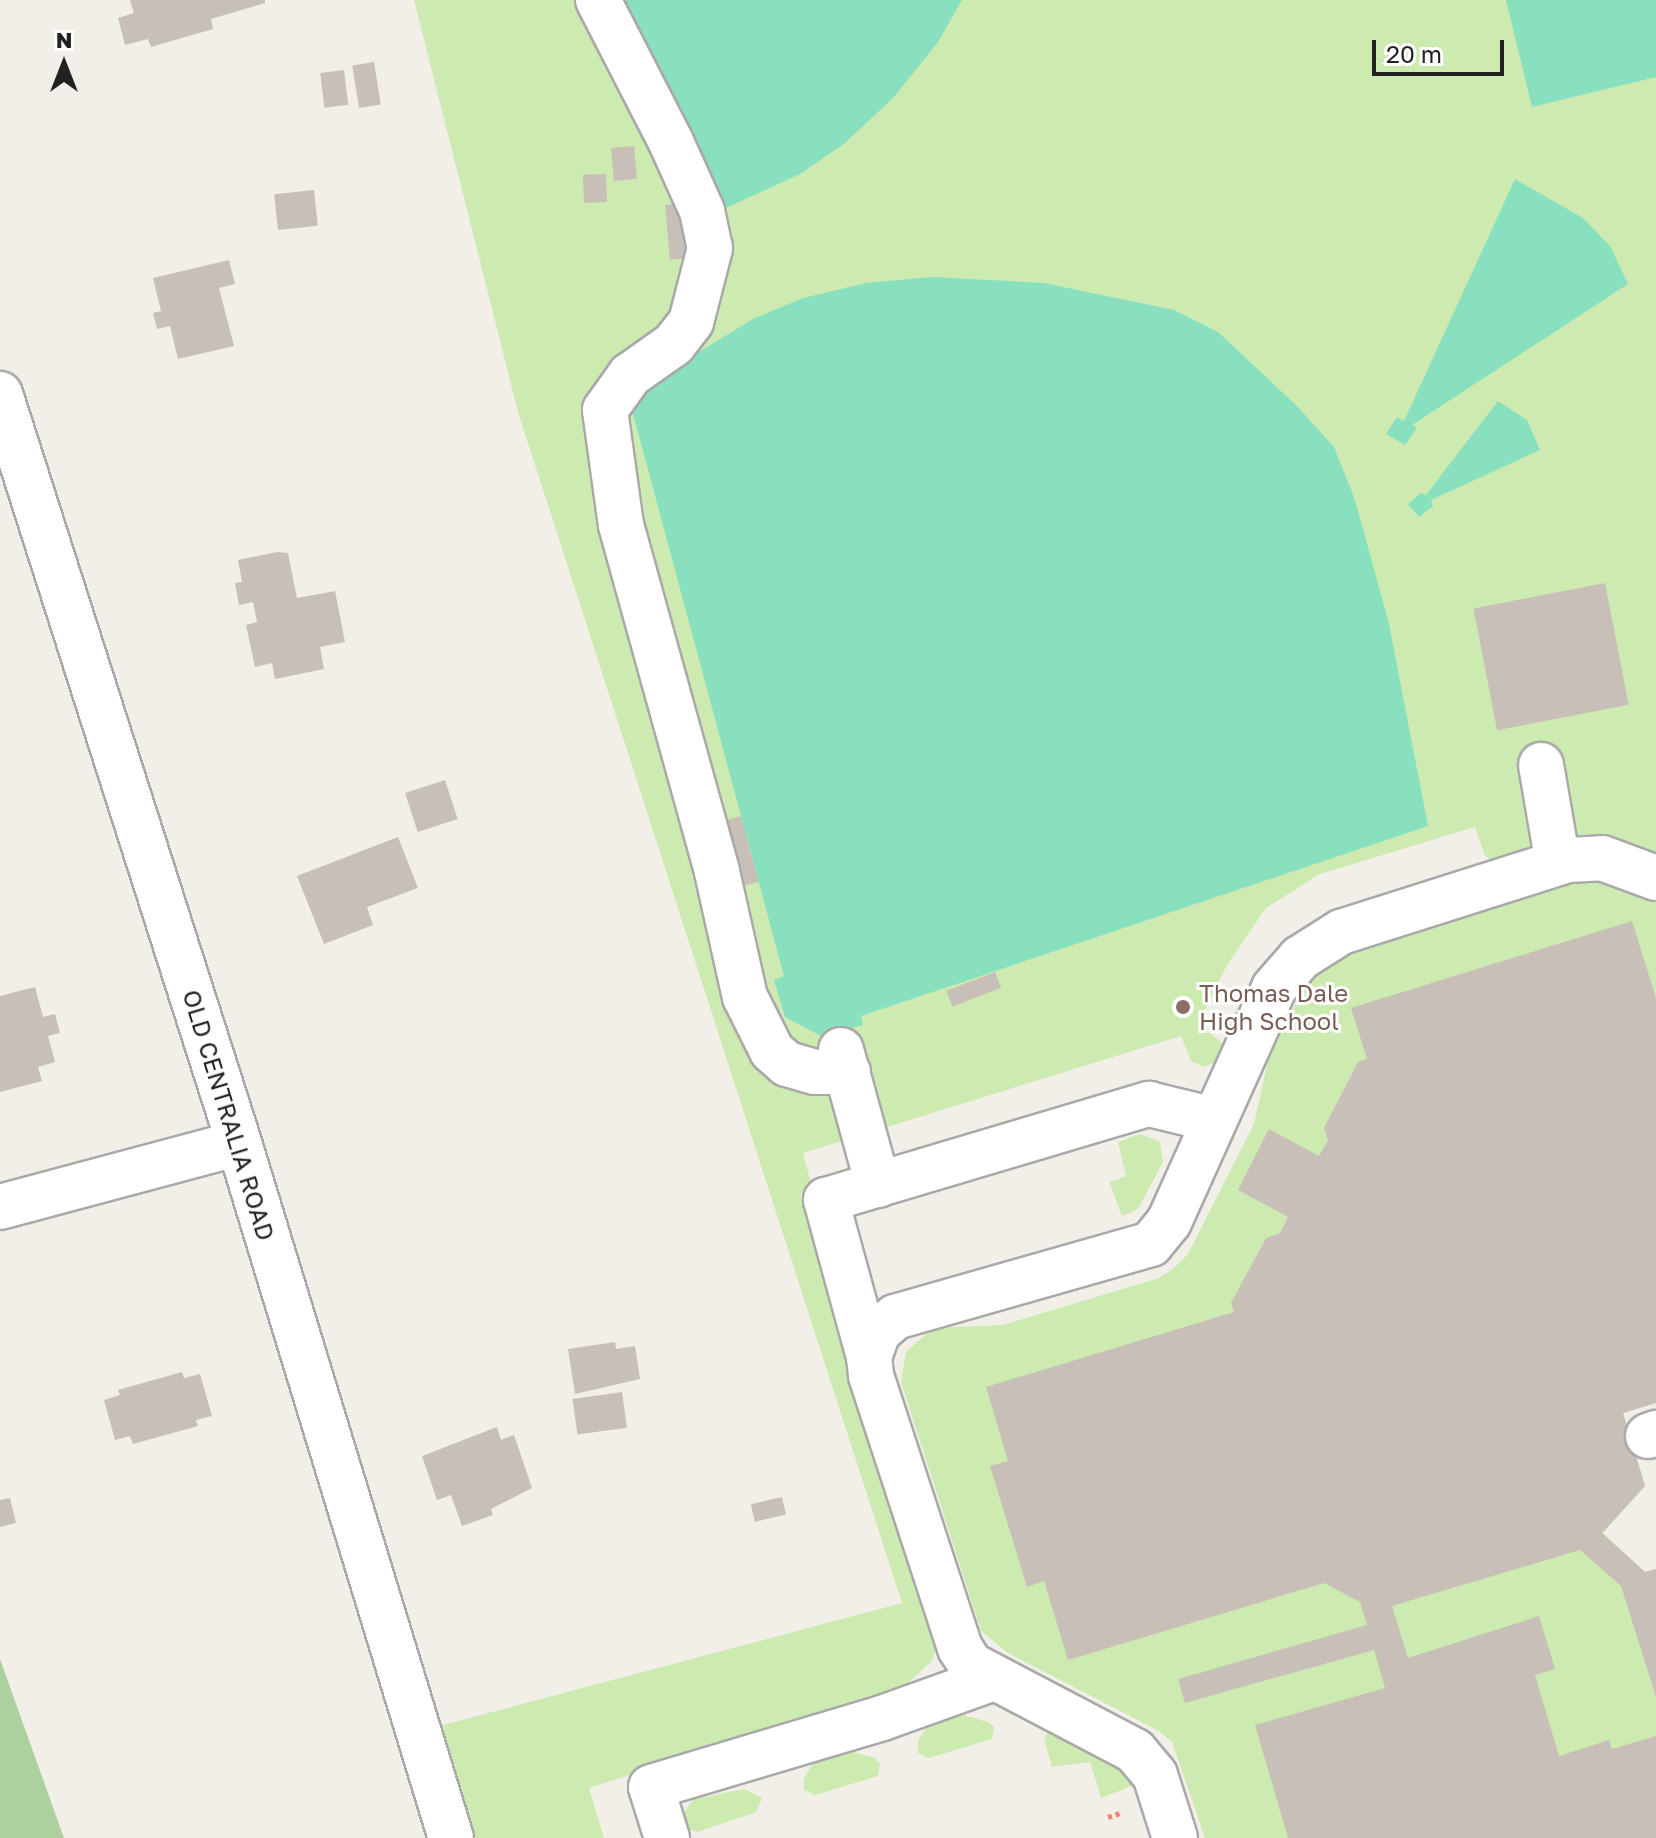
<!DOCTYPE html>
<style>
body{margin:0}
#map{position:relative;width:1656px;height:1838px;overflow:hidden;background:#f2efe9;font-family:"Golos Text",sans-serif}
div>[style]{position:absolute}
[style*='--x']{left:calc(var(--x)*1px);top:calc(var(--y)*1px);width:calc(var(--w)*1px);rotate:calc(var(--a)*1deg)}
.grass>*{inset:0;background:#cdebb0}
.forest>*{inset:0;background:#add19e}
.pitch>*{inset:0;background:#88e0be}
.building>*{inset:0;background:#c7bfb8;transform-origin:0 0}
.path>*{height:5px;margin-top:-2.5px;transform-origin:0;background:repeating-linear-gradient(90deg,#fa8072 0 4px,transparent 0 8px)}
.roads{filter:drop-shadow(2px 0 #a9a9a9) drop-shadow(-2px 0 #a9a9a9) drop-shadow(0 2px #a9a9a9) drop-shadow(0 -2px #a9a9a9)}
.minor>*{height:44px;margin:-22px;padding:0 22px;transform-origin:22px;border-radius:22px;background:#fff}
.dots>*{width:22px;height:22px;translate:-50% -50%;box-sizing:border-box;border:4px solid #fff;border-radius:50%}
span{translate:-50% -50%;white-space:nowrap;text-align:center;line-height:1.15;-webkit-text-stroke:6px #fff;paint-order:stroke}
.education-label{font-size:24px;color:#785e54}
.left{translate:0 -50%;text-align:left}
.street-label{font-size:24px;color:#222}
.north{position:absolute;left:24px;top:24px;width:80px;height:80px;-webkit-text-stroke:6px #fff;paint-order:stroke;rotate:0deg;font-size:22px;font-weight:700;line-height:32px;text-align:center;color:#222}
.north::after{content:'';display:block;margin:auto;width:28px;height:36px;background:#222;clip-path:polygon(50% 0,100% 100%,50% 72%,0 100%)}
.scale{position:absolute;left:1372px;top:40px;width:132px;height:36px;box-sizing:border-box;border:4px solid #222;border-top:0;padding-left:10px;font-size:24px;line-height:28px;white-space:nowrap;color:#222;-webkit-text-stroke:6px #fff;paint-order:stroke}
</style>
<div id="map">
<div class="grass">
<i style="clip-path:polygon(414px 0,1656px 0,1656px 852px,1607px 837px,1566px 835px,1492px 860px,1485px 856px,1475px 827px,1320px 874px,1266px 908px,1227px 965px,1198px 1024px,1225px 1045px,1214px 1063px,1204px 1067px,1191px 1061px,1181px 1036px,803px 1153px,812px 1187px,801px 1194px,937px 1645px,932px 1661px,904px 1687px,589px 1788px,604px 1838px,474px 1838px,439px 1726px,902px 1603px,518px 412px)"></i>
<i style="clip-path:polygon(1562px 879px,1611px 880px,1656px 902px,1656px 1403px,1623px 1413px,1645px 1486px,1603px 1533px,1645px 1572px,1656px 1569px,1656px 1838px,1205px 1838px,1172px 1742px,1159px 1731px,1008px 1653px,981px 1631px,901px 1382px,906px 1352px,933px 1328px,1003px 1325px,1159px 1278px,1175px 1267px,1188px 1254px,1254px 1124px,1269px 1056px,1311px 974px,1325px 961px)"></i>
<i style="clip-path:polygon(1140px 1134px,1160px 1142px,1163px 1162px,1138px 1209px,1122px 1216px,1109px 1182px,1126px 1176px,1118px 1142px)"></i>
<i style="clip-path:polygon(964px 1715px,988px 1722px,994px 1727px,992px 1739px,929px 1758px,918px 1753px,918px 1741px,928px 1725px)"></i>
<i style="clip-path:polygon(1050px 1730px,1132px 1766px,1137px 1784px,1101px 1798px,1090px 1762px,1052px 1767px,1044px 1738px)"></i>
<i style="clip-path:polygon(850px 1751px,875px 1758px,880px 1764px,878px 1776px,815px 1795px,804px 1790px,804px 1778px,814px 1762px)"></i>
<i style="clip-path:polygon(744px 1789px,762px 1798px,756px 1812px,698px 1832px,688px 1829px,683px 1814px,694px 1799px)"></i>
</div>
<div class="forest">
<i style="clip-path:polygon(0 1659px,64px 1838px,0 1838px)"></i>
</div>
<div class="pitch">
<i style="clip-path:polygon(614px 0,962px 0,938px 42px,894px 97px,845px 143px,800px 174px,715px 213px)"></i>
<i style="clip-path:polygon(1506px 0,1656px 0,1656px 77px,1532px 107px)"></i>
<i style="clip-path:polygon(1515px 179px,1583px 218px,1610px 246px,1628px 284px,1412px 425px,1417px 428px,1405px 445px,1386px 434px,1397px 417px,1404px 421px)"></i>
<i style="clip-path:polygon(932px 277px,1044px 283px,1174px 310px,1218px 332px,1297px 406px,1334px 447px,1355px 500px,1389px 624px,1428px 826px,861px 1016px,863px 1025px,821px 1036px,785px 1017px,774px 980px,784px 976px,628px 395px,753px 319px,803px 298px,866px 283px)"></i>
<i style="clip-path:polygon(1498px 401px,1527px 420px,1540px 450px,1431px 500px,1433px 506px,1419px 517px,1408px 504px,1421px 493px,1426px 495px)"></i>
</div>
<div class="building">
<i style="clip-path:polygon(130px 0,265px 0,265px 3px,211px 19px,213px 29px,151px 47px,148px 39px,125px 45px,118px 18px,134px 13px)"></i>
<i style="left:374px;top:62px;width:43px;height:22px;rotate:81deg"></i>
<i style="left:344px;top:70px;width:35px;height:24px;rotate:83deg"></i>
<i style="left:634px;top:146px;width:33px;height:23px;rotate:85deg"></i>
<i style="left:606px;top:174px;width:28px;height:23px;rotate:88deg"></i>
<i style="left:314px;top:190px;width:36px;height:40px;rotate:84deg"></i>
<i style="left:687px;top:203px;width:55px;height:22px;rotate:85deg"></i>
<i style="clip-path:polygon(229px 260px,235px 284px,219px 288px,234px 346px,178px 359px,170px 326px,157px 329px,153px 313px,161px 311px,153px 278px)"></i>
<i style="clip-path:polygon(277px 552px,288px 553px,297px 598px,335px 591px,345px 642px,320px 647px,324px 669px,275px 679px,272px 663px,255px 667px,246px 625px,257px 622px,253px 602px,239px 605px,235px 583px,242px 582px,238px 560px)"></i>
<i style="left:1605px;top:583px;width:124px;height:134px;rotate:79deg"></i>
<i style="left:445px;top:780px;width:41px;height:42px;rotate:72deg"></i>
<i style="left:741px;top:816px;width:68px;height:22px;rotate:75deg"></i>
<i style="clip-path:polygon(398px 837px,418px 888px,367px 907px,373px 925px,324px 944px,297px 876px)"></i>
<i style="clip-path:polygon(1632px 921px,1656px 998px,1656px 1403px,1623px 1413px,1645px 1486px,1602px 1533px,1645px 1572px,1656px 1569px,1656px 1697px,1621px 1586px,1580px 1550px,1392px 1606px,1408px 1658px,1539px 1616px,1555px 1669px,1535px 1675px,1559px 1756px,1609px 1740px,1612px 1749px,1656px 1736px,1656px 1838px,1288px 1838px,1255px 1725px,1385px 1688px,1374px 1650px,1185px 1703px,1178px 1679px,1367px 1625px,1360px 1602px,1324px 1583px,1068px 1660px,1044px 1581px,1027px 1587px,990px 1466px,1008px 1461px,986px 1387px,1234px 1312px,1231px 1303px,1266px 1238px,1280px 1233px,1288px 1217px,1238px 1190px,1269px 1129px,1319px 1156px,1328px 1140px,1324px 1128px,1358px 1062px,1367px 1059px,1351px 1008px)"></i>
<i style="left:995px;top:972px;width:17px;height:52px;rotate:69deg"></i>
<i style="clip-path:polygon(35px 987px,43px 1017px,55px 1014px,60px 1033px,48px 1036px,55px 1062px,38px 1067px,42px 1081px,0 1092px,0 996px)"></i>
<i style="clip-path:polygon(615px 1342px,616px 1349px,635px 1346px,640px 1379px,575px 1394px,568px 1349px)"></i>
<i style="clip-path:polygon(182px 1372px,184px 1378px,200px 1374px,212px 1416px,196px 1420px,198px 1426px,133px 1444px,130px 1436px,115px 1440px,104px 1400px,120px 1395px,118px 1390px)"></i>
<i style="left:622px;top:1392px;width:36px;height:50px;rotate:82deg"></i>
<i style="clip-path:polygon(497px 1427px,501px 1440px,514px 1435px,532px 1488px,491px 1509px,493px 1515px,462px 1526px,451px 1495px,437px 1500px,422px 1456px)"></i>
<i style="left:782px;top:1497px;width:18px;height:32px;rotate:77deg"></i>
<i style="clip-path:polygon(10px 1498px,16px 1523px,0 1527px,0 1500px)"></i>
</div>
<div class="path">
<i style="--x:1108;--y:1817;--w:13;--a:-18"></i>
</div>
<div class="roads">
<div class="minor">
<i style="--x:598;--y:0;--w:160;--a:62.8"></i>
<i style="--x:671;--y:142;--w:76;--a:65.8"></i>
<i style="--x:702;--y:211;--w:38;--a:78"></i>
<i style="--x:710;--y:248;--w:76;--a:104.4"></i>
<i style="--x:691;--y:322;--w:28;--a:128"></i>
<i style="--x:674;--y:344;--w:54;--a:144.8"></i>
<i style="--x:630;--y:375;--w:43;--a:125.5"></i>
<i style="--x:605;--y:410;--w:116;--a:82.1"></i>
<i style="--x:621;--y:525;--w:360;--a:74.5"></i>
<i style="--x:717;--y:872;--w:128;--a:77.4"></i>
<i style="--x:745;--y:997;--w:60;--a:63.4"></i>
<i style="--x:772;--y:1051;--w:20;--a:41"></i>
<i style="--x:787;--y:1064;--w:29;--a:16"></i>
<i style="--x:815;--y:1072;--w:33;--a:0"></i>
<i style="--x:0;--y:394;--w:786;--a:72.3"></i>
<i style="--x:239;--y:1143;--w:727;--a:73.04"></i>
<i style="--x:1541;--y:765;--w:99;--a:80.2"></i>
<i style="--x:841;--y:1050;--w:140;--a:74.7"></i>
<i style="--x:0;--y:1207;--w:247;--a:-15"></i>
<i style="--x:869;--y:1357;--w:163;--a:-105.3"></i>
<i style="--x:826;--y:1200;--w:337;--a:-16.6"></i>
<i style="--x:1149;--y:1104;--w:67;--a:13.8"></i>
<i style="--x:1648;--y:1436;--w:9;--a:-21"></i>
<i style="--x:667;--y:1838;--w:53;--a:-107.4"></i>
<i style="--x:651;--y:1787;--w:241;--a:-16.6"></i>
<i style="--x:882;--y:1718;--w:119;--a:-19.7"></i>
<i style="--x:1175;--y:1838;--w:66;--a:-107.6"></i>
<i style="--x:1155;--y:1775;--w:31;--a:-130"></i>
<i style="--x:1135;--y:1751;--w:185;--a:-152.3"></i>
<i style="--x:971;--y:1665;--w:20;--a:-123"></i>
<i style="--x:960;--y:1648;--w:287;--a:-108.1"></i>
<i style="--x:871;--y:1375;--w:18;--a:-96"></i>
<i style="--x:869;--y:1357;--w:27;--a:-70"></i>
<i style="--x:878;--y:1332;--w:23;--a:-41"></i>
<i style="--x:895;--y:1317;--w:266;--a:-15.9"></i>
<i style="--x:1151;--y:1244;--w:28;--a:-51"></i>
<i style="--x:1169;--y:1222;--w:256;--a:-65.8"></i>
<i style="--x:1274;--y:988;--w:40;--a:-49"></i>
<i style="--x:1300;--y:958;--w:49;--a:-32.4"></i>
<i style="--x:1341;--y:932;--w:238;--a:-17.6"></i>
<i style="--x:1568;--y:860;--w:34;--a:-3"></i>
<i style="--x:1602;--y:858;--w:58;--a:20.3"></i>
</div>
</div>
<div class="dots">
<i style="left:1183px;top:1007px;background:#8d6e63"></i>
</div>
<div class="education-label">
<span class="left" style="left:1199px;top:1007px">Thomas Dale<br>High School</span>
</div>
<div class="street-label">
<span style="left:229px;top:1115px;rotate:73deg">OLD CENTRALIA ROAD</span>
</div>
<div class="north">N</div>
<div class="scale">20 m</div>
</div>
